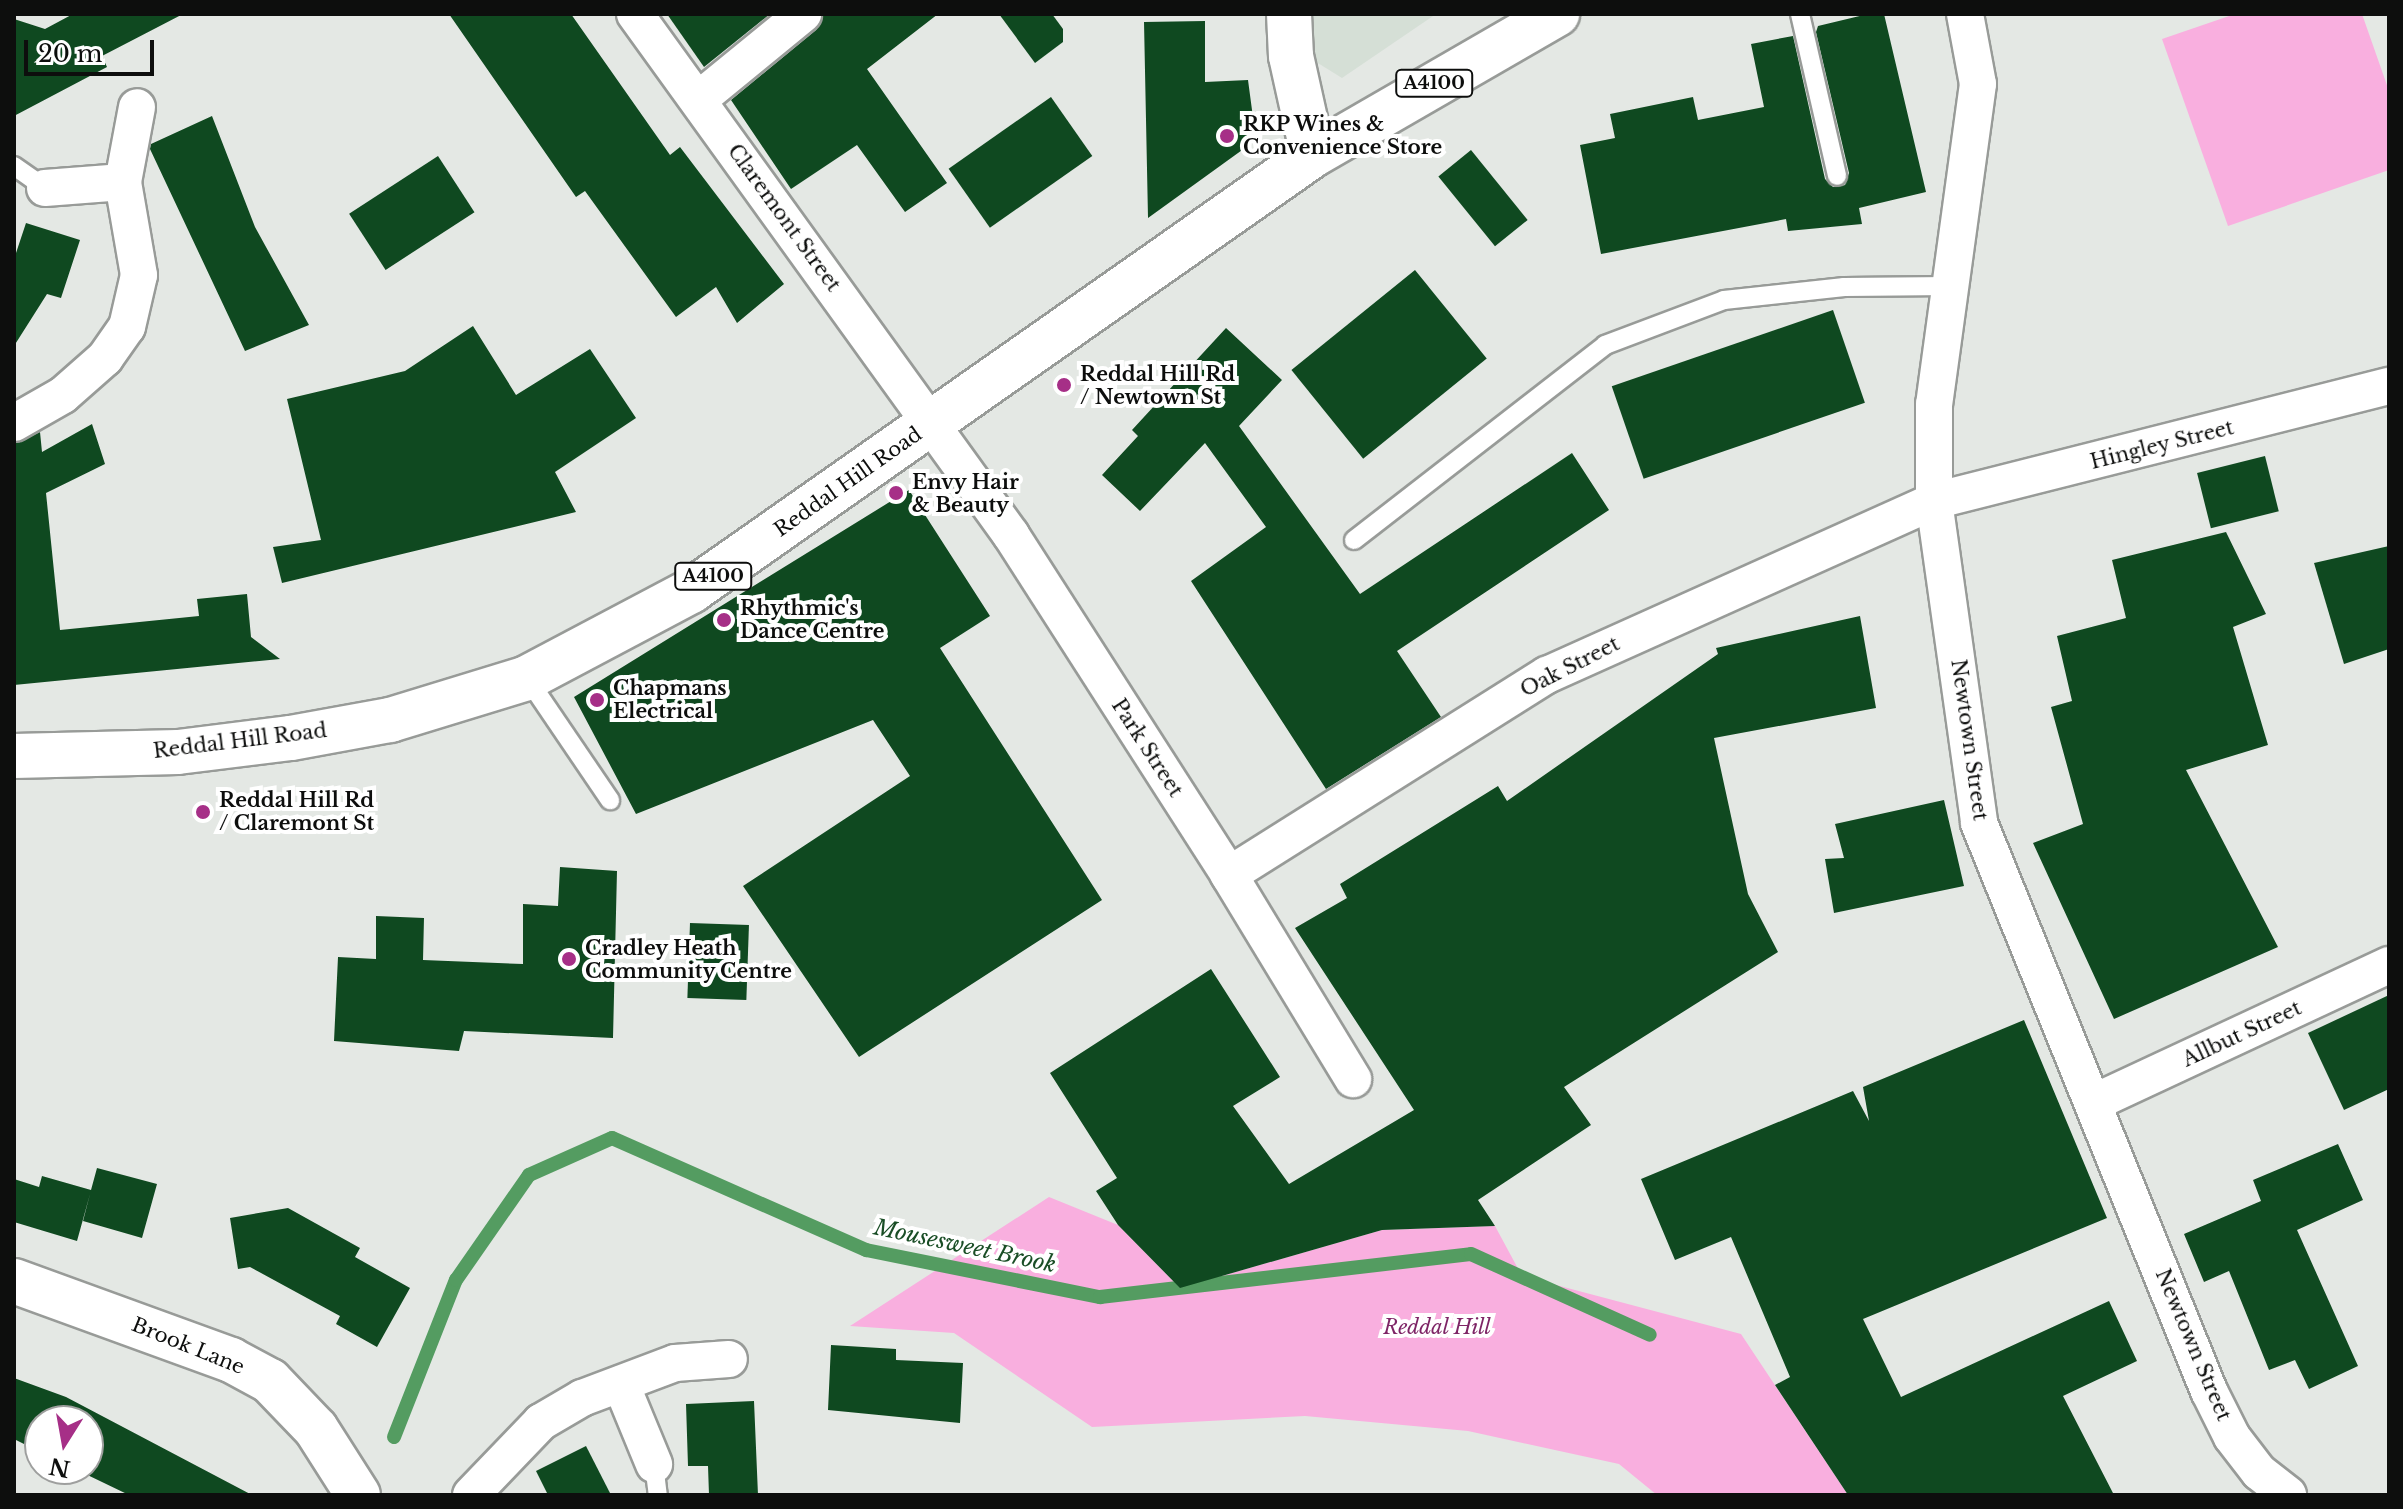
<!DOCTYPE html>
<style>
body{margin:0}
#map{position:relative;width:2403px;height:1509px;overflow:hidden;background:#e4e8e4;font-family:"Libre Baskerville",serif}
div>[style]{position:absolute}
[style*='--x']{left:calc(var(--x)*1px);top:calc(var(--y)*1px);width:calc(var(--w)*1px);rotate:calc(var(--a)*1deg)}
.built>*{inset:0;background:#d5dfd6}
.green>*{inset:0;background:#f9afdf}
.stream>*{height:14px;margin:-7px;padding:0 7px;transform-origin:7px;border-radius:7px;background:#549c61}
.building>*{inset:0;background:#0f4920;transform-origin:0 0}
.roads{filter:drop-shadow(2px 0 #989b98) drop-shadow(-2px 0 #989b98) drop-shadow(0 2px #989b98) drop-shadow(0 -2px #989b98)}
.service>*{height:18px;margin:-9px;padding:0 9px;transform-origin:9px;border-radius:9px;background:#fff}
.minor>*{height:36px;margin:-18px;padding:0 18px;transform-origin:18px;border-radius:18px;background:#fff}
.tertiary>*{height:44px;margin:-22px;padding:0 22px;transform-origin:22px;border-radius:22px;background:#fff}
.primary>*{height:44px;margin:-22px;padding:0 22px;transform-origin:22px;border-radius:22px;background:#fff}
.dots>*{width:22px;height:22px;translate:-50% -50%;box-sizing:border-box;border:4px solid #fff;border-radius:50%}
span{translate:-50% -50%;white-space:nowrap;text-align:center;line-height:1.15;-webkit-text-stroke:8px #fff;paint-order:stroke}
.shield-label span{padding:2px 6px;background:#fff;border:2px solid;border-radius:6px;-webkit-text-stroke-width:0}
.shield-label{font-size:18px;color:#0d0e0d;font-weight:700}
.poi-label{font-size:20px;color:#0d0e0d;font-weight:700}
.left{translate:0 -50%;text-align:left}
.street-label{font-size:20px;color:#0d0e0d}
.park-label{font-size:20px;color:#7e2566;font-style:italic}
.water-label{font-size:22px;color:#1a4e26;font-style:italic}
.frame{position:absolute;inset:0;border:16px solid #0d0e0d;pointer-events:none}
.north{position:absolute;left:24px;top:1405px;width:80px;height:80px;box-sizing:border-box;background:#fff;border:2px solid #9e9f9e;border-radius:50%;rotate:191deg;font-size:22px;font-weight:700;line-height:32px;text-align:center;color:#0d0e0d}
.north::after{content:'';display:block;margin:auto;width:28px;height:36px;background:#a62f87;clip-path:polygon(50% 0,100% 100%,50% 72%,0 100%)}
.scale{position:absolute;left:24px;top:40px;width:130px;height:36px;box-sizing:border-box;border:4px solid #0d0e0d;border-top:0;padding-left:10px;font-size:24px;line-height:28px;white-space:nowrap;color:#0d0e0d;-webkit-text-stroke:6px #fff;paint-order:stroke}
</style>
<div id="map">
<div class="built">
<i style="clip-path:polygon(1308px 14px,1436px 14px,1342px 78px,1313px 60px)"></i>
</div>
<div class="green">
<i style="clip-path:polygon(2235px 14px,2362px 14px,2389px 91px,2389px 170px,2228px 226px,2162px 39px)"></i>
<i style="clip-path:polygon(1049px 1197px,1118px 1225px,1180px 1288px,1382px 1230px,1495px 1226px,1522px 1276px,1741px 1334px,1848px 1495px,1657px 1495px,1619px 1464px,1468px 1431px,1305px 1416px,1092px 1427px,954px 1333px,850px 1326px)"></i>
</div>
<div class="stream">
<i style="--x:394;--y:1437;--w:169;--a:-68.5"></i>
<i style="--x:456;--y:1280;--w:128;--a:-55.2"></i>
<i style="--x:529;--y:1175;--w:91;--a:-24"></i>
<i style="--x:612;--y:1138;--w:278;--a:23.8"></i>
<i style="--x:866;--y:1250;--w:239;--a:11.4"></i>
<i style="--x:1100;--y:1297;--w:373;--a:-6.6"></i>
<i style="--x:1471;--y:1254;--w:196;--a:24.3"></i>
</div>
<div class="building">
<i style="clip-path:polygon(73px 14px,183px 14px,102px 56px,107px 67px,14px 116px,14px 19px,45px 29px)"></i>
<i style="clip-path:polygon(449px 14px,571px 14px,670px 155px,680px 147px,784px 284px,737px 323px,716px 287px,676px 317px,585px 191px,576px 197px)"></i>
<i style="clip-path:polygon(667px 14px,770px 14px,704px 67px)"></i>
<i style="clip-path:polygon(823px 14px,938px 14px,867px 69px,947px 183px,905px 212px,857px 145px,791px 189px,731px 100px,816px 30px)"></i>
<i style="clip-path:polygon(999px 14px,1052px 14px,1063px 29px,1063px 42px,1035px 63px)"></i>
<i style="clip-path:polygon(1868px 14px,1884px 14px,1926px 192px,1859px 208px,1862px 224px,1788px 231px,1786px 219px,1601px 254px,1580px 145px,1615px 138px,1610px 114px,1693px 97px,1698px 120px,1764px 107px,1751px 44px,1793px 36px,1825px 179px,1833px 187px,1845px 185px,1849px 173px,1816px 32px,1818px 26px)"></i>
<i style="clip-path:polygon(1205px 21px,1205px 82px,1248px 80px,1256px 140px,1148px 218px,1144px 22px)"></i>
<i style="left:1051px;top:97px;width:72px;height:125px;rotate:55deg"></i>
<i style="clip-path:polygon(212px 116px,255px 227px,309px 325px,245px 351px,150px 149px,151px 144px)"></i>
<i style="left:1471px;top:150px;width:90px;height:42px;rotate:51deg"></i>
<i style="left:438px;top:156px;width:67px;height:106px;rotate:57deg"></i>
<i style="clip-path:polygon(26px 223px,80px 240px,61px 298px,47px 294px,14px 346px,14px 259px)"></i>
<i style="left:1415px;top:270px;width:114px;height:159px;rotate:51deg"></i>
<i style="left:1833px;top:310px;width:98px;height:234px;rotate:71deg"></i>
<i style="clip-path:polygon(473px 326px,516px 395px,590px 349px,636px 418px,555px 472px,576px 512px,282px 583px,273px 547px,321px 540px,287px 399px,405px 371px)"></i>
<i style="clip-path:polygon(1226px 328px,1282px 380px,1239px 426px,1360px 594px,1572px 453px,1609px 510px,1397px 651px,1441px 717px,1326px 789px,1191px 581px,1266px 527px,1205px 443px,1140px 511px,1102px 475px,1138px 436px,1132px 430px)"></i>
<i style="clip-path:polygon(92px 424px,105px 464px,46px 493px,60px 630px,199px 616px,197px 599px,247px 594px,251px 637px,280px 659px,14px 685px,14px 444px,40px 432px,42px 452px)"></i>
<i style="left:2265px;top:456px;width:57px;height:70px;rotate:76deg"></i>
<i style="clip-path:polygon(909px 490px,990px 616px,940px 648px,1102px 900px,859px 1057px,743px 886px,910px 776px,873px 720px,636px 814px,574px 697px)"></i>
<i style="clip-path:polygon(2226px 532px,2266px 614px,2233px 627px,2268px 745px,2186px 770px,2278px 947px,2114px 1019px,2033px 843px,2083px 824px,2051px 707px,2072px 701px,2057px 636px,2126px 618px,2112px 560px)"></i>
<i style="clip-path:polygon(2389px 546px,2389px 649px,2344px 664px,2314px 563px)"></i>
<i style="clip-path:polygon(1860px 616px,1876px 708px,1714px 738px,1748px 894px,1778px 952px,1564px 1087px,1591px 1125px,1478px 1200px,1495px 1226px,1382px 1230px,1180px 1288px,1118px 1225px,1096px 1191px,1117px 1178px,1050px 1073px,1211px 969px,1280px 1077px,1233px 1106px,1289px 1184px,1414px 1110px,1295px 928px,1347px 898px,1340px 884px,1498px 786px,1507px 801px,1718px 654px,1716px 648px)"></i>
<i style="clip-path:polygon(1944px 800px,1964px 886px,1834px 913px,1825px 859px,1844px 858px,1835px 824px)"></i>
<i style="clip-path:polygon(560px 867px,617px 871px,613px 1038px,464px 1031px,459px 1051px,334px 1041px,338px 957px,376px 959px,376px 916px,424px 918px,423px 960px,523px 964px,523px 904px,558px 906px)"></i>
<i style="left:690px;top:923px;width:59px;height:75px;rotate:2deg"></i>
<i style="clip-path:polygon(2389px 995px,2389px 1089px,2344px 1110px,2308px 1033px)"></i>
<i style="clip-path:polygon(2024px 1020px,2107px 1218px,1863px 1319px,1901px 1397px,2109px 1301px,2137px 1361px,2063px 1396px,2114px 1495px,1848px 1495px,1775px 1385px,1790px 1377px,1731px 1237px,1675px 1260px,1641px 1179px,1853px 1091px,1869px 1121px,1863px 1087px)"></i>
<i style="clip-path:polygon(2338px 1144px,2363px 1200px,2297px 1230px,2358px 1366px,2309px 1389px,2295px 1360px,2269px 1370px,2229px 1271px,2204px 1282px,2184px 1234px,2261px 1201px,2253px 1180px)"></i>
<i style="clip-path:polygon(97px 1168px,157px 1184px,142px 1238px,83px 1221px,90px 1194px,77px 1241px,14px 1222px,14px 1179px,39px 1187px,42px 1176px,91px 1190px)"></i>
<i style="clip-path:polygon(288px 1208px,360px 1248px,355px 1257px,410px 1288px,377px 1347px,336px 1324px,340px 1316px,250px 1267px,238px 1269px,230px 1218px)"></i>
<i style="clip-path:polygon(831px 1345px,896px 1349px,896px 1360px,963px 1363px,960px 1423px,828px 1410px)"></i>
<i style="clip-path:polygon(14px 1378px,66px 1397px,252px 1495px,129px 1495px,75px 1469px,88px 1469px,88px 1421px,40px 1421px,40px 1452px,14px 1439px)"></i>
<i style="clip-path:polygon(754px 1401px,758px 1495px,709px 1495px,708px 1466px,688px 1466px,686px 1404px)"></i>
<i style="clip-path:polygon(586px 1446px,611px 1495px,548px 1495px,536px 1471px)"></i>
</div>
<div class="roads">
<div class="service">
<i style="--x:1800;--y:14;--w:166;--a:77.1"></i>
<i style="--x:14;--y:166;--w:38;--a:35"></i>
<i style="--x:1354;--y:540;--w:318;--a:-37.8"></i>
<i style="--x:1605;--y:345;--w:127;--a:-20.7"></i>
<i style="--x:1724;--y:300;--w:121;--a:-6.2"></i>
<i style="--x:1844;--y:287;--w:106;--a:-0.5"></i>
<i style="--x:527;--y:678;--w:148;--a:55.8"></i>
<i style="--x:654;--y:1464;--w:31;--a:83"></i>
</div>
<div class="minor">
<i style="--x:635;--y:14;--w:643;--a:54.18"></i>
<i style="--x:1011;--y:535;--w:404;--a:57.3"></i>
<i style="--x:1229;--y:875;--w:239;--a:58.7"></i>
<i style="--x:1965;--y:14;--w:71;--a:79.5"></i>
<i style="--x:1978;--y:84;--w:323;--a:97.8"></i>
<i style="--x:1934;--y:404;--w:97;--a:90"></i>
<i style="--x:1934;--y:501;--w:325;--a:82"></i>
<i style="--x:1979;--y:823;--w:613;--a:67.96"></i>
<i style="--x:2209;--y:1391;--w:51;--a:63.4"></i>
<i style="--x:2232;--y:1437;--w:44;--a:52.4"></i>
<i style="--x:2259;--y:1472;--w:37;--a:38"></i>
<i style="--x:698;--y:100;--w:136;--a:-39.3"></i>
<i style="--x:45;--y:188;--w:78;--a:-4.4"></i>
<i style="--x:123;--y:182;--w:76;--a:-79.4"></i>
<i style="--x:14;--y:423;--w:56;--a:-29.7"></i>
<i style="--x:63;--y:395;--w:56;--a:-41.4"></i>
<i style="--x:105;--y:358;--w:38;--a:-55"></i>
<i style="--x:127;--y:327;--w:53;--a:-77"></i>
<i style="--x:139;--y:275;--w:94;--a:-99.8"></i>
<i style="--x:1229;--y:875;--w:376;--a:-32.2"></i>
<i style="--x:1547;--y:675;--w:424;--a:-24.2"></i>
<i style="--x:1934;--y:501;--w:469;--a:-14.2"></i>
<i style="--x:2095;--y:1102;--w:324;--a:-25"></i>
<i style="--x:621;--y:1384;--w:87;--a:67.6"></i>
<i style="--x:471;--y:1495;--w:101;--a:-46.2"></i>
<i style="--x:541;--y:1422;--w:48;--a:-30.3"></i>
<i style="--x:582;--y:1398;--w:99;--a:-20.6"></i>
<i style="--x:675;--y:1363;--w:54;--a:-4.2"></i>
</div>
<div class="tertiary">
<i style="--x:1289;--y:14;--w:42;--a:87.3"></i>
<i style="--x:1291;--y:56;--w:101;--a:77.5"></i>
<i style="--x:14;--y:1281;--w:231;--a:20"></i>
<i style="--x:231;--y:1360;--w:44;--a:28.3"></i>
<i style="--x:270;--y:1381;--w:66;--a:46.2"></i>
<i style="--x:316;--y:1429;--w:78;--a:57.5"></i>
</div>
<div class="primary">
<i style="--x:14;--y:756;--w:164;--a:-1.4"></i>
<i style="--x:178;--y:752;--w:114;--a:-7.1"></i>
<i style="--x:291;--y:738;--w:101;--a:-10.3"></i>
<i style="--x:390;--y:720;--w:143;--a:-17"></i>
<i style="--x:527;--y:678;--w:186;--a:-27.9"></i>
<i style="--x:691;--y:591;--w:760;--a:-35.03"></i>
<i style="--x:1313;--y:155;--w:282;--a:-30"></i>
</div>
</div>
<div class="dots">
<i style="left:1227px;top:136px;background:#a62f87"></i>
<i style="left:1064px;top:385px;background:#a62f87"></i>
<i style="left:896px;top:493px;background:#a62f87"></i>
<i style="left:724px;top:620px;background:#a62f87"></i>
<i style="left:597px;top:700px;background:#a62f87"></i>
<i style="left:203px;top:812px;background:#a62f87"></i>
<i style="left:569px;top:959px;background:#a62f87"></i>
</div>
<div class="shield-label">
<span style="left:1434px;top:83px">A4100</span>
<span style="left:713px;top:576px">A4100</span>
</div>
<div class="poi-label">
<span class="left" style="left:1243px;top:136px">RKP Wines &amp;<br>Convenience Store</span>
<span class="left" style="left:1080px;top:386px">Reddal Hill Rd<br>/ Newtown St</span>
<span class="left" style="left:912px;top:494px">Envy Hair<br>&amp; Beauty</span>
<span class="left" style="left:740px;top:620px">Rhythmic's<br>Dance Centre</span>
<span class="left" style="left:613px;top:700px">Chapmans<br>Electrical</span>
<span class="left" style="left:219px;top:812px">Reddal Hill Rd<br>/ Claremont St</span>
<span class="left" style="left:585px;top:960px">Cradley Heath<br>Community Centre</span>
</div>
<div class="street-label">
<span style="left:784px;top:218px;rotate:54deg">Claremont Street</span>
<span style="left:2162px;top:445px;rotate:-14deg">Hingley Street</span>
<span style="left:848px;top:482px;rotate:-35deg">Reddal Hill Road</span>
<span style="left:1570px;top:667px;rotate:-27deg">Oak Street</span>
<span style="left:1969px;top:740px;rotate:82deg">Newtown Street</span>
<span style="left:240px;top:741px;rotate:-7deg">Reddal Hill Road</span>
<span style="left:1147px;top:748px;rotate:57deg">Park Street</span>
<span style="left:2242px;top:1034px;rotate:-25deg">Allbut Street</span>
<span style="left:2193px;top:1345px;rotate:67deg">Newtown Street</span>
<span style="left:188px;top:1346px;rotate:22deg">Brook Lane</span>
</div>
<div class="park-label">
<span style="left:1437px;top:1327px">Reddal Hill</span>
</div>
<div class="water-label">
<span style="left:965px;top:1246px;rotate:12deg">Mousesweet Brook</span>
</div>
<div class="frame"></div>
<div class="north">N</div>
<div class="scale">20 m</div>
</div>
